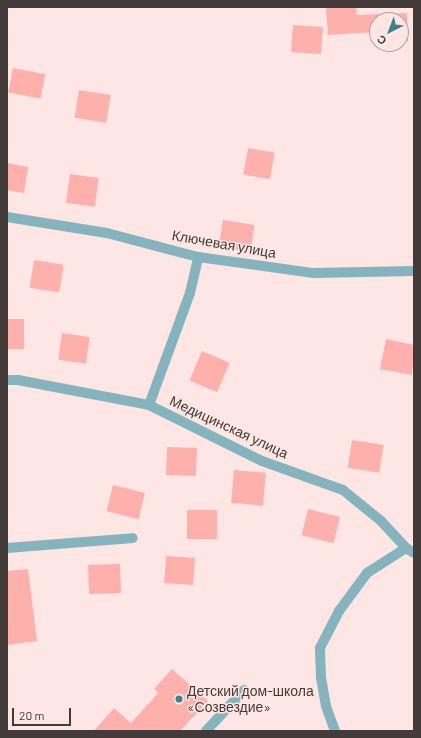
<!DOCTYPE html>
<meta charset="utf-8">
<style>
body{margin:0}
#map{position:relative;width:421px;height:738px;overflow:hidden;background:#fde6e4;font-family:Barlow,sans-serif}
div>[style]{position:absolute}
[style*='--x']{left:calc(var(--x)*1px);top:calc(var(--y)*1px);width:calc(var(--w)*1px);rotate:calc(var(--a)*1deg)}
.building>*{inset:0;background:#feb0ad;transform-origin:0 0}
.lane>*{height:10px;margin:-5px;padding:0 5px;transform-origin:5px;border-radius:5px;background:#85b4be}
.street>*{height:10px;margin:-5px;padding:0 5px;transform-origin:5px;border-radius:5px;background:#85b4be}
.dots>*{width:11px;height:11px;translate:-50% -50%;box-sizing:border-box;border:2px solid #fde6e4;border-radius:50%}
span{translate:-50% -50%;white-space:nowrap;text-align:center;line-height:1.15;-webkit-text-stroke:3px #fde6e4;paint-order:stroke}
.street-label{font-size:14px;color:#433b3a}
.poi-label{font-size:14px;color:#433b3a}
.left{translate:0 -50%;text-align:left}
.frame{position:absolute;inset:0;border:8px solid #433b3a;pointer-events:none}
.north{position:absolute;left:369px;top:12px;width:40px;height:40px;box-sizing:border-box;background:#fde6e4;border:1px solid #b3a2a0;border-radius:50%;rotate:222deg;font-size:11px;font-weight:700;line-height:16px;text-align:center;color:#433b3a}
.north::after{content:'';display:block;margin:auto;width:14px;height:18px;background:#3c828e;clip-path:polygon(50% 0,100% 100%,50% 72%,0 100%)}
.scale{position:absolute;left:12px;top:708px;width:59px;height:18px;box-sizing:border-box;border:2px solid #433b3a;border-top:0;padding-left:5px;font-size:12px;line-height:14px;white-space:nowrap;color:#433b3a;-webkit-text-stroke:3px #fde6e4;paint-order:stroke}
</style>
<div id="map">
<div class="building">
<i style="clip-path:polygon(356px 7px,357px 15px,407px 13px,408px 41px,401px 41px,401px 20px,377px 20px,377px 32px,328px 35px,326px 8px)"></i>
<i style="left:293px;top:25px;width:30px;height:27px;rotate:4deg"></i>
<i style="left:13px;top:68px;width:33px;height:25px;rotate:11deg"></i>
<i style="left:79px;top:90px;width:32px;height:28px;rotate:9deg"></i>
<i style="left:248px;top:148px;width:27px;height:27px;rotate:10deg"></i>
<i style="clip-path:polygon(7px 163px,28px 167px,24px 193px,7px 190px)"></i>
<i style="left:70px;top:174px;width:29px;height:29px;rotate:8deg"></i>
<i style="left:223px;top:220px;width:32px;height:27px;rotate:9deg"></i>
<i style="left:34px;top:260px;width:30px;height:28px;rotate:9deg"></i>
<i style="left:7px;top:319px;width:17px;height:30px"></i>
<i style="left:62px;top:333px;width:28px;height:27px;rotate:8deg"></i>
<i style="clip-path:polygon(386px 339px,414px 345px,412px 375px,380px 369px)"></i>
<i style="left:202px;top:351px;width:30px;height:32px;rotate:23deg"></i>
<i style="left:352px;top:440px;width:32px;height:28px;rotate:9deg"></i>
<i style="left:167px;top:447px;width:30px;height:28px;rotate:2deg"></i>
<i style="left:234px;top:470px;width:32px;height:33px;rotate:5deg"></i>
<i style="left:113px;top:485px;width:33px;height:27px;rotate:14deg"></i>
<i style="left:308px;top:509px;width:33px;height:27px;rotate:14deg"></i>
<i style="left:187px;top:510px;width:30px;height:29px"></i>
<i style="left:166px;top:556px;width:29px;height:27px;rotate:4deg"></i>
<i style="left:120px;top:564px;width:29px;height:32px;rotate:88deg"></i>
<i style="clip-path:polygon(28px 569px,37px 641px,7px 645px,7px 571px)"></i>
<i style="clip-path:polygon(172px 669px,208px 701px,180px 731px,94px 731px,114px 708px,131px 723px,158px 693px,154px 689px)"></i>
</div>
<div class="lane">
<i style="--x:206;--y:731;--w:56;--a:-47.2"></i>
</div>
<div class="street">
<i style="--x:7;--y:217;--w:101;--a:9.1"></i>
<i style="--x:107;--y:233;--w:94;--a:14.8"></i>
<i style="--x:198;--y:257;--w:117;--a:7.9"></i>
<i style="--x:314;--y:273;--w:100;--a:-1.1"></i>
<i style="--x:7;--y:380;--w:11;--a:0"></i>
<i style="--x:18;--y:380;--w:133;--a:10.8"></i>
<i style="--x:149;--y:405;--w:126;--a:26.4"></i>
<i style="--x:262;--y:461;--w:86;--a:19.7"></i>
<i style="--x:343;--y:490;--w:49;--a:39.2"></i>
<i style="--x:381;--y:521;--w:37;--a:47"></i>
<i style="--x:406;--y:548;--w:9;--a:32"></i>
<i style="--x:149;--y:405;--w:119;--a:-69.9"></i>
<i style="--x:190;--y:293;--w:37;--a:-77"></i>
<i style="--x:7;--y:548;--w:126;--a:-4.5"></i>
<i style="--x:335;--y:731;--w:27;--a:-110"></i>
<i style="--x:326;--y:706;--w:28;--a:-100"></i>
<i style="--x:321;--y:678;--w:30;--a:-92"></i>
<i style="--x:320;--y:648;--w:42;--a:-62.8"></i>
<i style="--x:339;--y:611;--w:47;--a:-53.6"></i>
<i style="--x:367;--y:573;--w:46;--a:-32.7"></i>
</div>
<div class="dots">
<i style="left:179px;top:699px;background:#3c828e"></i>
</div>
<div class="street-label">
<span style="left:224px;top:244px;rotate:10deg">Ключевая улица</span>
<span style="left:229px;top:427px;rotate:25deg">Медицинская улица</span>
</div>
<div class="poi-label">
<span class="left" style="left:187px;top:699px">Детский дом-школа<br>«Созвездие»</span>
</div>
<div class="frame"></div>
<div class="north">С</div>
<div class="scale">20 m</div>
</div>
